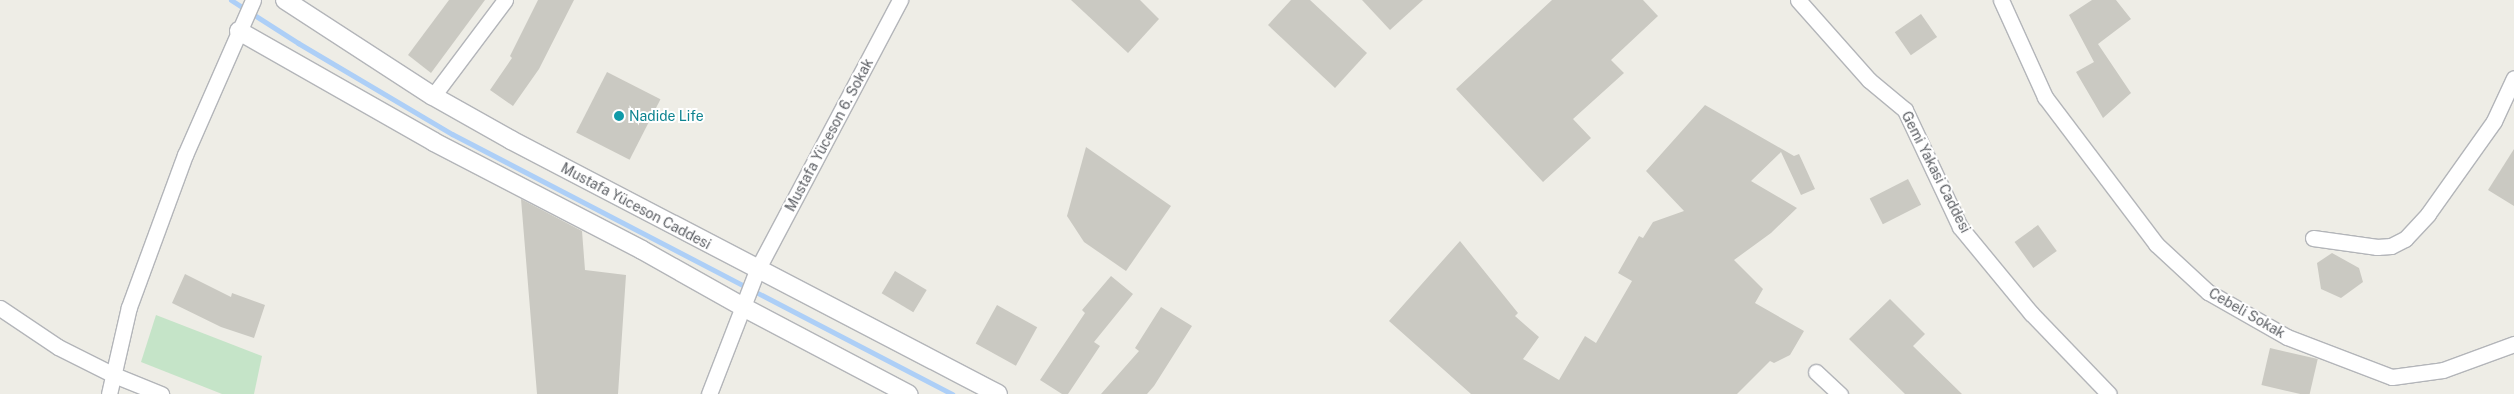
<!DOCTYPE html>
<meta charset="utf-8">
<style>
body{margin:0}
#map{position:relative;width:2514px;height:394px;overflow:hidden;background:#eeede6;font-family:"Public Sans",sans-serif}
div>[style]{position:absolute}
[style*='--x']{left:calc(var(--x)*1px);top:calc(var(--y)*1px);width:calc(var(--w)*1px);rotate:calc(var(--a)*1deg)}
.green>*{inset:0;background:#c5e4c8}
.stream>*{height:5px;margin:-2.5px;padding:0 2.5px;transform-origin:2.5px;border-radius:2.5px;background:#adcff7}
.building>*{inset:0;background:#cac9c2;transform-origin:0 0}
.roads{filter:drop-shadow(1px 0 #b3b5b9) drop-shadow(-1px 0 #b3b5b9) drop-shadow(0 1px #b3b5b9) drop-shadow(0 -1px #b3b5b9)}
.minor>*{height:15px;margin:-7.5px;padding:0 7.5px;transform-origin:7.5px;border-radius:7.5px;background:#fff}
.tertiary>*{height:18px;margin:-9px;padding:0 9px;transform-origin:9px;border-radius:9px;background:#fff}
.dots>*{width:14px;height:14px;translate:-50% -50%;box-sizing:border-box;border:2px solid #fff;border-radius:50%}
span{translate:-50% -50%;white-space:nowrap;text-align:center;line-height:1.15;-webkit-text-stroke:4px #fff;paint-order:stroke}
.culture-label{font-size:14px;color:#0d838f}
.left{translate:0 -50%;text-align:left}
.street-label{font-size:14px;color:#5d6065}
</style>
<div id="map">
<div class="green">
<i style="clip-path:polygon(156px 315px,262px 356px,254px 394px,222px 394px,141px 362px)"></i>
</div>
<div class="stream">
<i style="--x:231;--y:0;--w:80;--a:32.7"></i>
<i style="--x:298;--y:43;--w:179;--a:30.6"></i>
<i style="--x:452;--y:134;--w:564;--a:27.47"></i>
</div>
<div class="building">
<i style="clip-path:polygon(449px 0,485px 0,431px 73px,408px 55px)"></i>
<i style="clip-path:polygon(538px 0,574px 0,539px 69px,513px 106px,490px 90px,512px 58px,510px 56px)"></i>
<i style="clip-path:polygon(1071px 0,1140px 0,1159px 19px,1128px 53px)"></i>
<i style="clip-path:polygon(1291px 0,1310px 0,1367px 53px,1335px 88px,1268px 25px)"></i>
<i style="clip-path:polygon(1362px 0,1423px 0,1390px 30px)"></i>
<i style="clip-path:polygon(1552px 0,1643px 0,1658px 16px,1611px 60px,1624px 73px,1573px 119px,1591px 138px,1543px 182px,1456px 89px)"></i>
<i style="clip-path:polygon(2092px 0,2116px 0,2131px 19px,2098px 44px,2131px 93px,2103px 118px,2076px 72px,2094px 62px,2069px 15px)"></i>
<i style="left:1921px;top:14px;width:28px;height:32px;rotate:55deg"></i>
<i style="left:607px;top:72px;width:60px;height:68px;rotate:27deg"></i>
<i style="clip-path:polygon(1705px 105px,1794px 156px,1799px 154px,1815px 189px,1801px 195px,1781px 152px,1751px 181px,1797px 208px,1771px 233px,1734px 260px,1763px 289px,1755px 303px,1804px 331px,1790px 355px,1774px 363px,1770px 361px,1737px 394px,1471px 394px,1389px 321px,1460px 241px,1518px 313px,1515px 316px,1539px 337px,1523px 359px,1559px 380px,1585px 336px,1596px 343px,1632px 281px,1618px 273px,1639px 236px,1643px 238px,1653px 222px,1684px 211px,1646px 171px)"></i>
<i style="clip-path:polygon(1086px 147px,1171px 206px,1126px 271px,1084px 242px,1067px 216px)"></i>
<i style="clip-path:polygon(2514px 149px,2514px 206px,2488px 190px)"></i>
<i style="left:1908px;top:179px;width:29px;height:43px;rotate:63deg"></i>
<i style="clip-path:polygon(521px 199px,582px 231px,585px 270px,626px 275px,618px 394px,537px 394px)"></i>
<i style="left:2038px;top:225px;width:32px;height:29px;rotate:54deg"></i>
<i style="clip-path:polygon(2332px 253px,2359px 268px,2363px 282px,2341px 298px,2321px 289px,2317px 263px)"></i>
<i style="left:895px;top:271px;width:37px;height:26px;rotate:31deg"></i>
<i style="clip-path:polygon(185px 274px,231px 297px,232px 293px,265px 305px,254px 338px,221px 327px,172px 303px)"></i>
<i style="clip-path:polygon(1111px 276px,1133px 294px,1094px 342px,1100px 346px,1068px 394px,1062px 394px,1040px 380px,1085px 313px,1082px 310px)"></i>
<i style="clip-path:polygon(1890px 299px,1925px 334px,1913px 346px,1962px 394px,1905px 394px,1849px 339px)"></i>
<i style="left:997px;top:305px;width:46px;height:44px;rotate:29deg"></i>
<i style="clip-path:polygon(1161px 307px,1192px 326px,1154px 386px,1147px 394px,1101px 394px,1139px 351px,1135px 348px)"></i>
<i style="left:2270px;top:348px;width:49px;height:38px;rotate:13deg"></i>
</div>
<div class="roads">
<div class="minor">
<i style="--x:1798;--y:0;--w:107;--a:48.4"></i>
<i style="--x:1869;--y:80;--w:47;--a:39.8"></i>
<i style="--x:1905;--y:110;--w:129;--a:64.8"></i>
<i style="--x:1960;--y:227;--w:112;--a:50.5"></i>
<i style="--x:2031;--y:313;--w:112;--a:46.1"></i>
<i style="--x:2001;--y:0;--w:107;--a:65.6"></i>
<i style="--x:2045;--y:97;--w:184;--a:52.9"></i>
<i style="--x:2156;--y:244;--w:71;--a:42.7"></i>
<i style="--x:2208;--y:292;--w:91;--a:29.7"></i>
<i style="--x:2287;--y:337;--w:112;--a:20.9"></i>
<i style="--x:2392;--y:377;--w:51;--a:-7.8"></i>
<i style="--x:2443;--y:370;--w:76;--a:-20.1"></i>
<i style="--x:433;--y:96;--w:120;--a:-53.1"></i>
<i style="--x:2313;--y:238;--w:65;--a:8"></i>
<i style="--x:2377;--y:247;--w:14;--a:-4"></i>
<i style="--x:2391;--y:246;--w:16;--a:-27"></i>
<i style="--x:2405;--y:239;--w:34;--a:-47"></i>
<i style="--x:2428;--y:214;--w:114;--a:-54.6"></i>
<i style="--x:2494;--y:121;--w:47;--a:-65.1"></i>
<i style="--x:0;--y:308;--w:70;--a:33.9"></i>
<i style="--x:58;--y:347;--w:63;--a:26.6"></i>
<i style="--x:114;--y:375;--w:51;--a:22"></i>
<i style="--x:1816;--y:372;--w:33;--a:43"></i>
<i style="--x:109;--y:394;--w:89;--a:-77.1"></i>
<i style="--x:129;--y:307;--w:162;--a:-69.8"></i>
<i style="--x:185;--y:155;--w:169;--a:-66.3"></i>
<i style="--x:709;--y:394;--w:133;--a:-68.8"></i>
<i style="--x:757;--y:270;--w:306;--a:-62.1"></i>
</div>
<div class="tertiary">
<i style="--x:285;--y:0;--w:176;--a:33"></i>
<i style="--x:433;--y:96;--w:90;--a:29.4"></i>
<i style="--x:511;--y:140;--w:549;--a:27.54"></i>
<i style="--x:239;--y:31;--w:224;--a:29.6"></i>
<i style="--x:434;--y:142;--w:234;--a:27.4"></i>
<i style="--x:642;--y:250;--w:116;--a:29.4"></i>
<i style="--x:743;--y:307;--w:187;--a:27.8"></i>
</div>
</div>
<div class="dots">
<i style="left:619px;top:116px;background:#0f9aa8"></i>
</div>
<div class="culture-label">
<span class="left" style="left:629px;top:116px">Nadide Life</span>
</div>
<div class="street-label">
<span style="left:829px;top:135px;rotate:-62deg">Mustafa Yüceson 6. Sokak</span>
<span style="left:1936px;top:172px;rotate:63deg">Gemi Yakasi Caddesi</span>
<span style="left:636px;top:206px;rotate:28deg">Mustafa Yüceson Caddesi</span>
<span style="left:2247px;top:313px;rotate:30deg">Cebeli Sokak</span>
</div>
</div>
